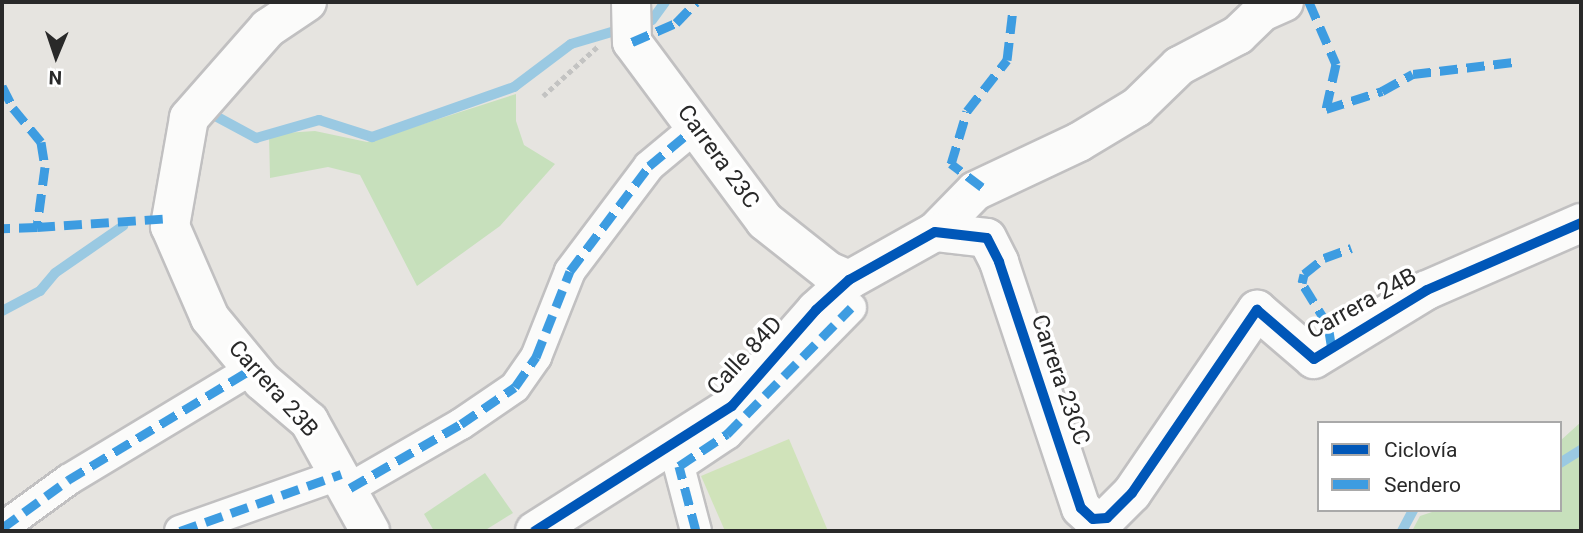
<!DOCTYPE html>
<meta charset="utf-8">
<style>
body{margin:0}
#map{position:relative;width:1583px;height:533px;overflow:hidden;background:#e6e4e0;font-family:Roboto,sans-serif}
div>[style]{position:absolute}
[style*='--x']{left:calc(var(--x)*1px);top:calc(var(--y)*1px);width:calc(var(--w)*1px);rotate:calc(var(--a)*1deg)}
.green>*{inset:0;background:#c7e0bc}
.pitch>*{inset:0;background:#d0e3ba}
.stream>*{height:10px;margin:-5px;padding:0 5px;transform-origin:5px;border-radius:5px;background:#9ac9e2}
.path>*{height:4.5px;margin-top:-2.25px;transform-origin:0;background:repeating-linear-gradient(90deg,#c3c3c2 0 5px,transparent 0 8.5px)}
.roads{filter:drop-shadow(2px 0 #c1c0c1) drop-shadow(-2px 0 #c1c0c1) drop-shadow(0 2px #c1c0c1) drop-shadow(0 -2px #c1c0c1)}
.pedestrian>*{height:30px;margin:-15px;padding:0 15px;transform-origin:15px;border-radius:15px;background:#fbfbfa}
.minor>*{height:38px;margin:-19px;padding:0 19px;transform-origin:19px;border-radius:19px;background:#fbfbfa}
.quiet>*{height:9px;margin-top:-4.5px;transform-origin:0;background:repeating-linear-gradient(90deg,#3d9ce1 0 18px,transparent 0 27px)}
.cycleway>*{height:10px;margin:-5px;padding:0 5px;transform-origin:5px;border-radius:5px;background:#0057b8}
span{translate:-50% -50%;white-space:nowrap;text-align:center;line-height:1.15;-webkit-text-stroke:7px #fff;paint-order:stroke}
.street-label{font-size:23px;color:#292929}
.frame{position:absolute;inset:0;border:4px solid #292929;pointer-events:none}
.legend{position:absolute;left:1317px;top:421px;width:245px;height:91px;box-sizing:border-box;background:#fff;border:2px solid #a9a9a9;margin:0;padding:9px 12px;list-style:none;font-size:21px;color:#292929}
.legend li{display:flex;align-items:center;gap:14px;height:35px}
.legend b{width:35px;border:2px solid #a9a9a9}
.north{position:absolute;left:21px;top:21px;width:70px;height:70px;-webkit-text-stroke:5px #fff;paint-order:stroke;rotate:182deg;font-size:19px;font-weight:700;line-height:28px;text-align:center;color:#292929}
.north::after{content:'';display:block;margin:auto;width:24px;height:32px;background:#292929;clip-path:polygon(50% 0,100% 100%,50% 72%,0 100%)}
</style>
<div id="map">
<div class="green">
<i style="clip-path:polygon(516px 94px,516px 121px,524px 145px,555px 164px,500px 226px,417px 286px,360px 175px,328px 167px,270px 178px,269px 134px,315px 131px,367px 142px)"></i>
<i style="clip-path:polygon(1581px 422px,1581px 531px,1412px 531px,1420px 516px,1438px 510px,1560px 510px,1560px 441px)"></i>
<i style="clip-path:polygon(485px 473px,513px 513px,484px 531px,434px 531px,424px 514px)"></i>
</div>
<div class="pitch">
<i style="clip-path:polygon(789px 439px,828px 531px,725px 531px,701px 476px)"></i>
</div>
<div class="stream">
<i style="--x:208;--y:112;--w:55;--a:28.4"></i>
<i style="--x:256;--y:138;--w:66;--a:-15.9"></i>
<i style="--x:319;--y:120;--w:56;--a:17.8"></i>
<i style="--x:372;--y:137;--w:151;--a:-19.4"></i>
<i style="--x:514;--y:87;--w:71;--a:-37"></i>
<i style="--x:571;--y:44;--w:84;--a:-16.5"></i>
<i style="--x:652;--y:20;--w:22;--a:-54"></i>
<i style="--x:2;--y:311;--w:43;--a:-27.8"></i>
<i style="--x:40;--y:291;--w:23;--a:-50"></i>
<i style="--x:55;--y:273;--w:83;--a:-34.7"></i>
<i style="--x:1560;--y:463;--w:25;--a:-32"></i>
<i style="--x:1402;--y:531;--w:24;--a:-62"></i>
</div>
<div class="path">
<i style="--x:543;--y:96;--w:73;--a:-42.2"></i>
</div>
<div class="roads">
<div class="pedestrian">
<i style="--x:350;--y:488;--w:128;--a:-30"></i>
<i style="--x:461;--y:424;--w:65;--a:-34.4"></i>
<i style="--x:515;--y:387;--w:37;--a:-55"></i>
<i style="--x:536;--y:357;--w:92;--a:-68.4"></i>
<i style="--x:570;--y:271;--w:131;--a:-53"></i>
<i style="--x:649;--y:166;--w:62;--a:-39.8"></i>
<i style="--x:2;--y:528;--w:82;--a:-36"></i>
<i style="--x:68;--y:480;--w:215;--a:-31.1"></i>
<i style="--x:180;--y:531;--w:171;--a:-19.5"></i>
<i style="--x:696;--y:531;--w:67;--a:-104.7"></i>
<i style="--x:679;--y:466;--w:58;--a:-33.7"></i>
<i style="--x:727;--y:434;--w:177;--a:-45.5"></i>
</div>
<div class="minor">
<i style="--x:307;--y:2;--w:47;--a:146.3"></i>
<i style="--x:268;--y:28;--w:120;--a:131.3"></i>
<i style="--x:189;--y:118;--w:110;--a:100"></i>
<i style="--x:170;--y:226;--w:100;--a:66.5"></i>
<i style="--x:210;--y:318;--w:82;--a:50.5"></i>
<i style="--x:262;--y:381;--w:62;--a:40.4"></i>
<i style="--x:309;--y:421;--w:126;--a:61"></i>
<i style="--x:631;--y:2;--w:40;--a:88.6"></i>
<i style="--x:632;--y:42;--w:223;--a:53.4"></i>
<i style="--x:765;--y:221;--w:80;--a:38.4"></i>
<i style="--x:828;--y:271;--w:23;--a:23"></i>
<i style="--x:935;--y:232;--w:57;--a:-45.7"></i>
<i style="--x:975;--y:191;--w:115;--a:-25.2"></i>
<i style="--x:1079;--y:142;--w:68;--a:-31.1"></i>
<i style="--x:1137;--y:107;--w:59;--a:-44.3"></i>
<i style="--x:1179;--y:66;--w:67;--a:-27.7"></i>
<i style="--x:1238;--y:35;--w:33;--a:-44"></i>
<i style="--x:1262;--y:12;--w:24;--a:-24"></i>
<i style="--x:535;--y:531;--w:233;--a:-32.4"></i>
<i style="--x:732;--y:406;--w:128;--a:-48.8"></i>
<i style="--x:816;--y:310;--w:45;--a:-42.3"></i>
<i style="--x:849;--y:280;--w:98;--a:-29.2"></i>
<i style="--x:935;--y:232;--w:52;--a:6.6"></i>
<i style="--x:987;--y:238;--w:27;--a:63"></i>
<i style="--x:999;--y:262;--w:259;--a:71.6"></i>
<i style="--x:1081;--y:508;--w:16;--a:43"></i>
<i style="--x:1093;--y:519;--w:14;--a:-4"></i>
<i style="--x:1107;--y:518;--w:35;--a:-45"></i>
<i style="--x:1132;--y:493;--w:222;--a:-55.7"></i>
<i style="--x:1257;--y:310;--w:75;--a:40.7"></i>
<i style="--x:1314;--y:359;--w:132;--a:-31.4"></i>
<i style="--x:1427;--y:290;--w:168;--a:-23.5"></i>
</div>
</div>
<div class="quiet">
<i style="--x:1309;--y:2;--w:68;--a:66.5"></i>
<i style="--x:1336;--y:64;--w:46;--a:102.5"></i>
<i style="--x:1326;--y:109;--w:59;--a:-17.8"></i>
<i style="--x:1382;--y:91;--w:35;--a:-29"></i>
<i style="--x:1413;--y:74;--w:101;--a:-6.8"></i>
<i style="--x:632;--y:42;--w:48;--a:-23.4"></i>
<i style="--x:676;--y:23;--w:29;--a:-46"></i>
<i style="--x:2;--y:86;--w:25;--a:63"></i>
<i style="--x:13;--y:108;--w:44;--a:50.5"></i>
<i style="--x:41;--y:142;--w:25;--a:81"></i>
<i style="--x:45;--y:167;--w:61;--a:97.6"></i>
<i style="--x:37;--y:227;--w:35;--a:178"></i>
<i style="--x:982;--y:187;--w:39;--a:-143"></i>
<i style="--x:951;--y:164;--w:55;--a:-73.2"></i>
<i style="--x:967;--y:111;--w:65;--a:-51.9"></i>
<i style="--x:1007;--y:60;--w:51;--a:-83.3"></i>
<i style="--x:37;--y:227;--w:134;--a:-3.8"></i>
<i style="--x:1332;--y:350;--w:25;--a:-99"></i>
<i style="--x:1328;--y:325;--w:49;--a:-121.8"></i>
<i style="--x:1302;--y:283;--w:9;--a:-77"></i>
<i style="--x:1304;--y:274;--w:26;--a:-39"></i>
<i style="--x:1324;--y:258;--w:29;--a:-20"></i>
<i style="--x:350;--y:488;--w:128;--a:-30"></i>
<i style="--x:461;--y:424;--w:65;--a:-34.4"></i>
<i style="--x:515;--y:387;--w:37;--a:-55"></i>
<i style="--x:536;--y:357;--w:92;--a:-68.4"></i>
<i style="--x:570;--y:271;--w:131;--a:-53"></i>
<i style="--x:649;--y:166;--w:62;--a:-39.8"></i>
<i style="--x:2;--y:528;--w:82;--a:-36"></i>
<i style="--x:68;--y:480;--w:215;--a:-31.1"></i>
<i style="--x:180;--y:531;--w:171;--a:-19.5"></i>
<i style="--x:696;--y:531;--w:67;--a:-104.7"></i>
<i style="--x:679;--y:466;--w:58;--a:-33.7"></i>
<i style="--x:727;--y:434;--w:177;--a:-45.5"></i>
</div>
<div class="cycleway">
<i style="--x:535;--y:531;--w:233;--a:-32.4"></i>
<i style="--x:732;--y:406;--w:128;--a:-48.8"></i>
<i style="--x:816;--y:310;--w:45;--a:-42.3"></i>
<i style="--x:849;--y:280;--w:98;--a:-29.2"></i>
<i style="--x:935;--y:232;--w:52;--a:6.6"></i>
<i style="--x:987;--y:238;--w:27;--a:63"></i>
<i style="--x:999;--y:262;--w:259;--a:71.6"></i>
<i style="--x:1081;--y:508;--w:16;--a:43"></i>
<i style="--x:1093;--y:519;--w:14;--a:-4"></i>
<i style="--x:1107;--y:518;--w:35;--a:-45"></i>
<i style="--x:1132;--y:493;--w:222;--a:-55.7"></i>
<i style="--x:1257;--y:310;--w:75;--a:40.7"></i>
<i style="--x:1314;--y:359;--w:132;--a:-31.4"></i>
<i style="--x:1427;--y:290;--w:168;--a:-23.5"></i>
</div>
<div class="street-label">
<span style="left:718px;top:157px;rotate:54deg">Carrera 23C</span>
<span style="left:1362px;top:304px;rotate:-29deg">Carrera 24B</span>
<span style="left:745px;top:356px;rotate:-47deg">Calle 84D</span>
<span style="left:1060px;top:380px;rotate:71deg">Carrera 23CC</span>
<span style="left:273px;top:389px;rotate:48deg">Carrera 23B</span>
</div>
<div class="frame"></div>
<ul class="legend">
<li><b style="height:9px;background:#0057b8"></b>Ciclovía</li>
<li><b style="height:9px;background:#3d9ce1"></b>Sendero</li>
</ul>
<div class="north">N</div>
</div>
